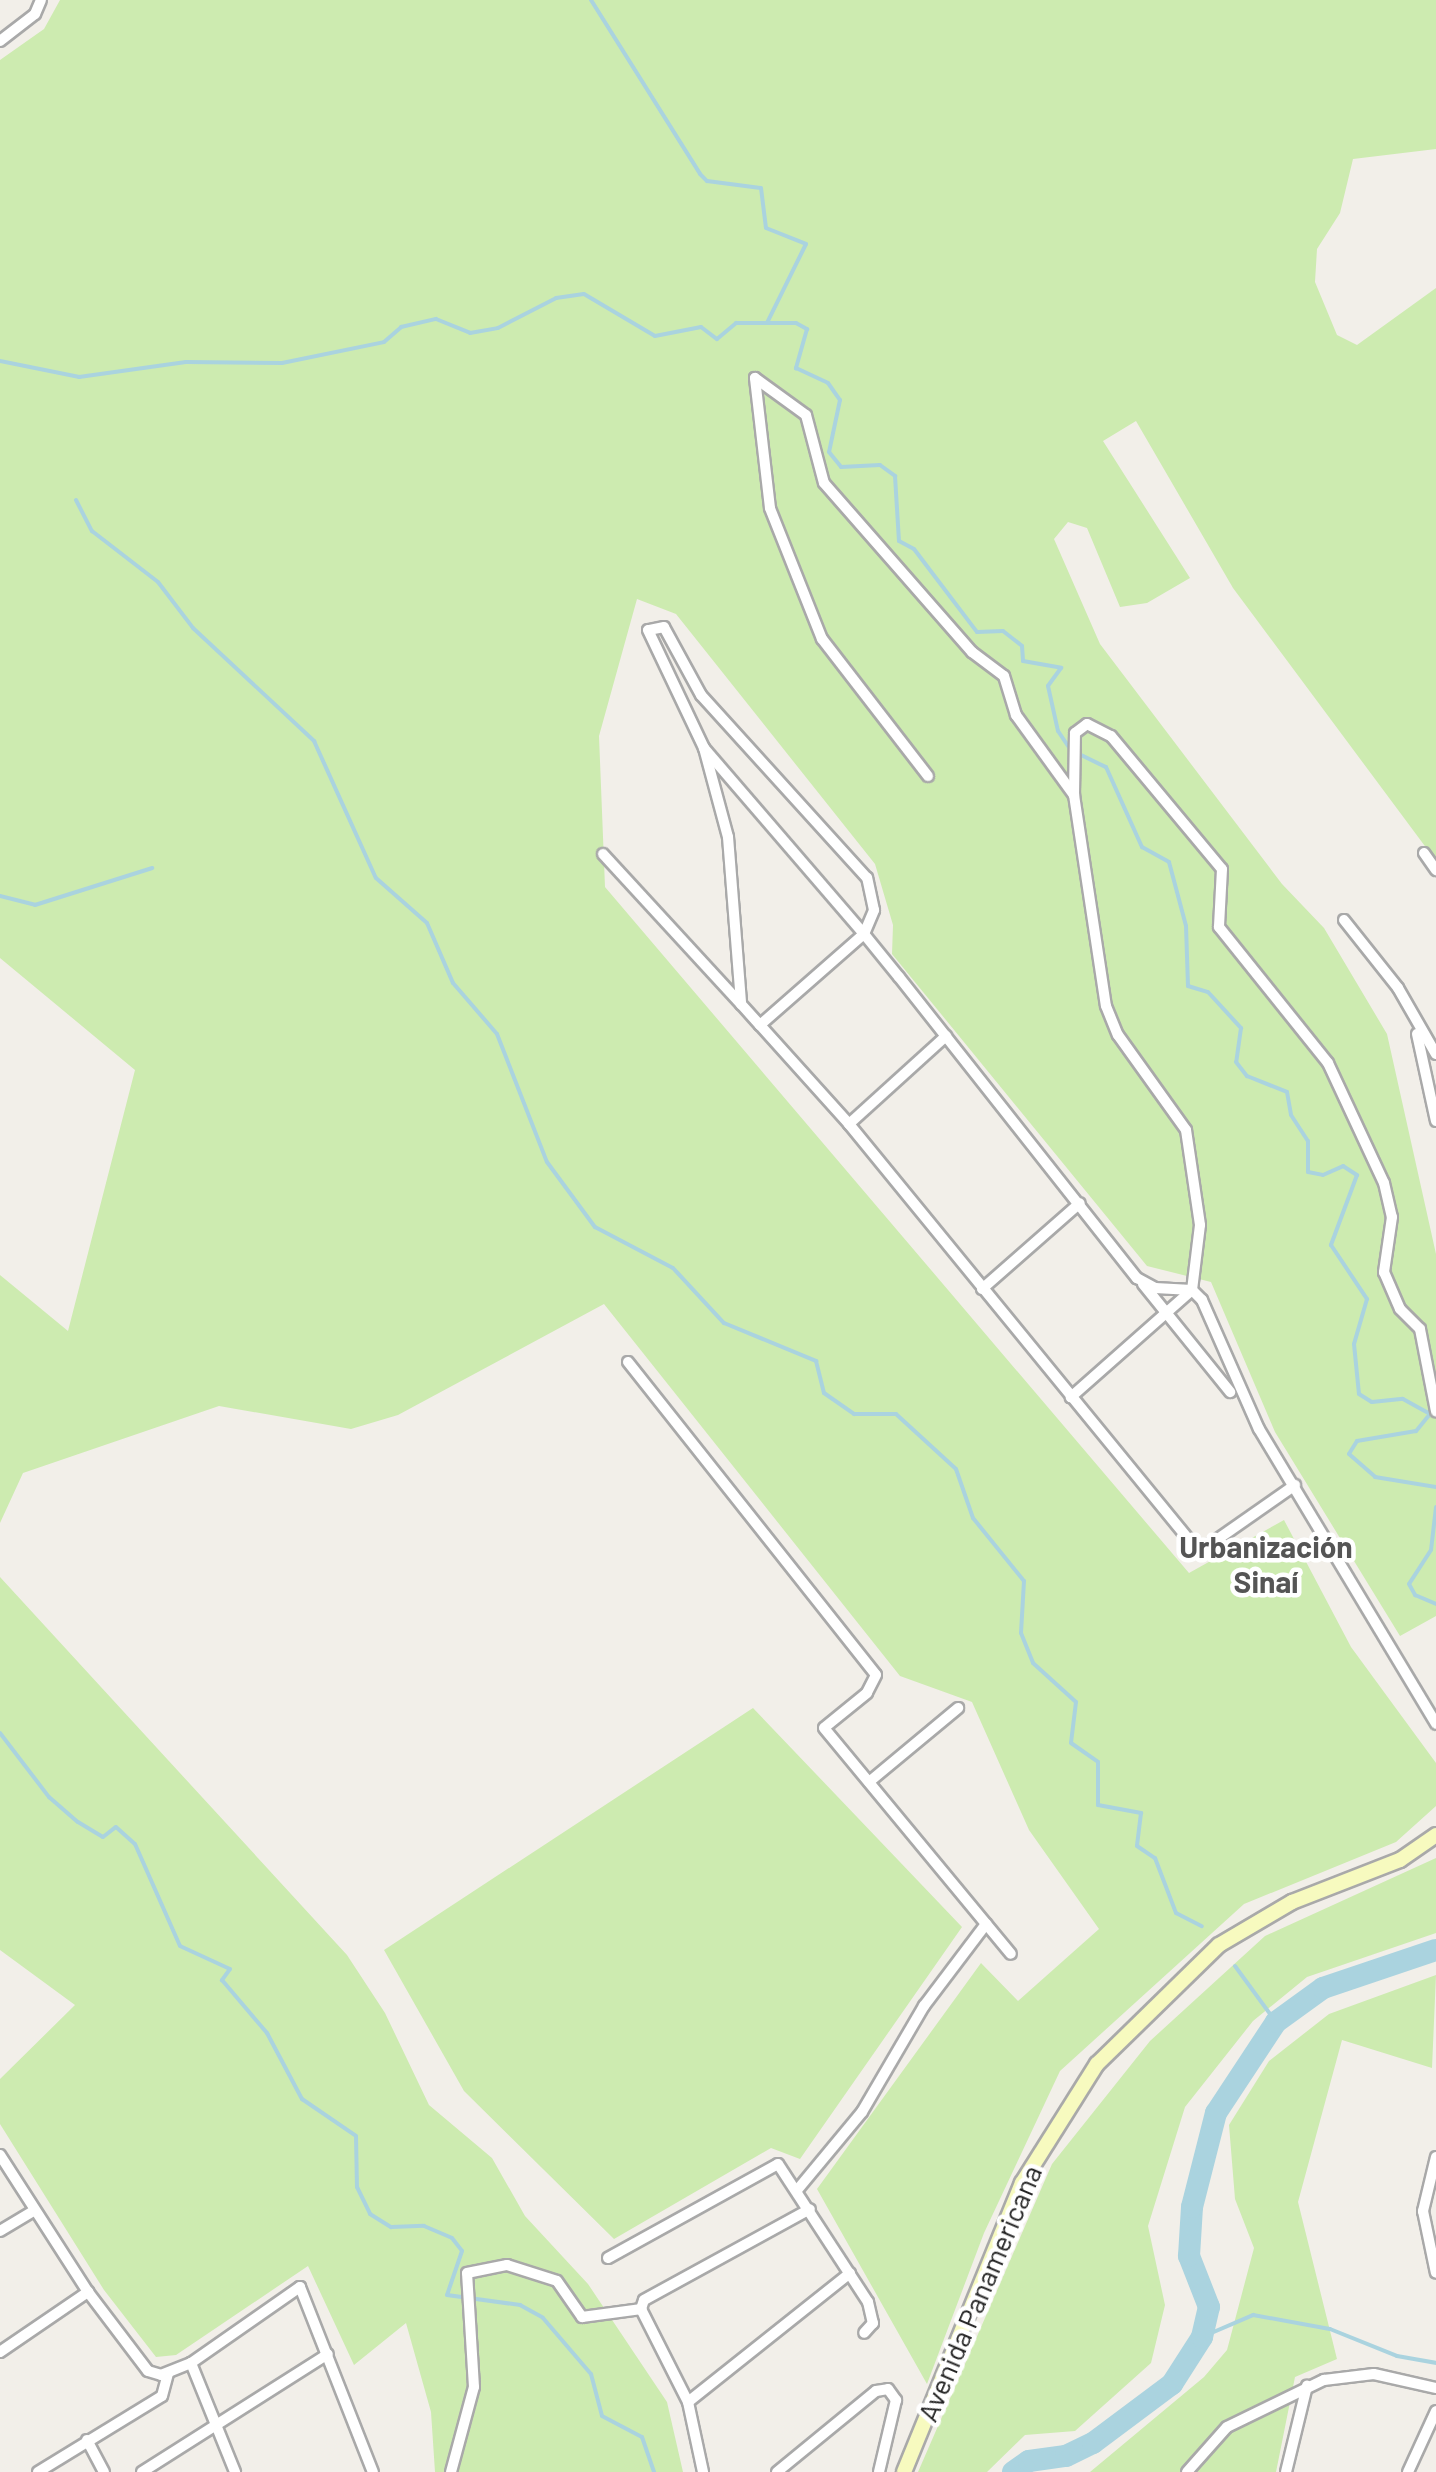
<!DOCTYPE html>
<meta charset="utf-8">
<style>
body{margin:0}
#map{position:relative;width:1436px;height:2472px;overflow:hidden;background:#f2efe9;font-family:Barlow,sans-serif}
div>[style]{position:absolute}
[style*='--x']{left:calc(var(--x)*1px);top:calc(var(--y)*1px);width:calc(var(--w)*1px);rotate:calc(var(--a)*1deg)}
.grass>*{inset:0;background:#cdebb0}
.stream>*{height:4px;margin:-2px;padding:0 2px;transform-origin:2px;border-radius:2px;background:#aad3df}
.river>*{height:22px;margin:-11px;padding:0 11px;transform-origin:11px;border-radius:11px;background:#aad3df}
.roads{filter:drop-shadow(2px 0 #a9a9a9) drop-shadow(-2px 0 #a9a9a9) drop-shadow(0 2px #a9a9a9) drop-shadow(0 -2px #a9a9a9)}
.street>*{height:10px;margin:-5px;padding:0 5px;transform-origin:5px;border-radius:5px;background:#fff}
.secondary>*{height:14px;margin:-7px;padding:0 7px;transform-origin:7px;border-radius:7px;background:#f7fabf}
span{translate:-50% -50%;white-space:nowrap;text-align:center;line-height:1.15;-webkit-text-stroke:9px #fff;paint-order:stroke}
.street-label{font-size:28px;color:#222}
.neighbourhood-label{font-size:30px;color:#555;font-weight:700}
</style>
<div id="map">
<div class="grass">
<i style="clip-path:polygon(60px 0,1436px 0,1436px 149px,1353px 159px,1340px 213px,1317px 249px,1315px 282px,1337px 335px,1357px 345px,1436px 288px,1436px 861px,1233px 588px,1136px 421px,1103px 441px,1190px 578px,1147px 603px,1120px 607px,1087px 528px,1068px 522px,1054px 539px,1100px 644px,1282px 884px,1324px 928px,1387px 1034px,1436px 1254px,1436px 1616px,1400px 1636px,1275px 1432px,1211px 1282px,1147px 1266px,892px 954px,893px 925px,875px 864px,676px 614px,637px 599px,599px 736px,605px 887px,1189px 1573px,1284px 1520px,1351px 1647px,1436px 1763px,1436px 1806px,1396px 1842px,1244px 1904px,1060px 2071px,984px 2233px,927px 2384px,817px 2189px,981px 1963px,1018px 2001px,1099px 1929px,1029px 1830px,972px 1702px,900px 1676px,604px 1304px,398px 1415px,351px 1429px,219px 1406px,23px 1473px,0 1523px,0 1275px,68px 1331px,135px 1070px,0 958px,0 60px,44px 29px)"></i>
<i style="clip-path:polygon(0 1577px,347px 1955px,385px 2013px,429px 2105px,492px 2158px,525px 2216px,588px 2284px,667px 2402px,683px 2472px,435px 2472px,431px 2412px,406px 2323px,354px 2365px,308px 2266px,176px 2355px,156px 2357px,104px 2290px,0 2124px,0 2079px,75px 2005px,0 1950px)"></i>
<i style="clip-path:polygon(753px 1708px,962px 1927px,800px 2159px,771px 2148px,614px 2239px,464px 2091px,384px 1950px)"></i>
<i style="clip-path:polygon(1436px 1858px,1436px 1933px,1307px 1977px,1253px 2021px,1185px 2107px,1148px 2226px,1165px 2305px,1151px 2363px,1075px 2431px,1025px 2435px,987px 2472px,918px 2472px,1052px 2164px,1150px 2041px,1265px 1936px)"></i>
<i style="clip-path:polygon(1436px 1975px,1432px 2068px,1342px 2040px,1298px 2202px,1337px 2359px,1295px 2377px,1276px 2472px,1090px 2472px,1204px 2377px,1227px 2350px,1254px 2248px,1235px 2199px,1229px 2125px,1269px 2061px,1329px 2014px)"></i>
</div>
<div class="stream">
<i style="--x:591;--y:0;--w:205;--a:57.9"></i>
<i style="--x:700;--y:174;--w:10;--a:45"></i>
<i style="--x:707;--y:181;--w:54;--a:7.4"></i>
<i style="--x:761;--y:188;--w:40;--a:82.9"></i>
<i style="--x:766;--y:228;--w:43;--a:21.8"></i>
<i style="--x:806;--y:244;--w:88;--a:116.3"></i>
<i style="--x:0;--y:361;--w:81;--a:11.4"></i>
<i style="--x:79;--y:377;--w:108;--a:-8"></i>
<i style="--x:186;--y:362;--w:96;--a:0.6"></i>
<i style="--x:282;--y:363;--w:104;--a:-11.6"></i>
<i style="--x:384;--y:342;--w:23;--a:-41"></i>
<i style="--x:401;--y:327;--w:36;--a:-13"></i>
<i style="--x:436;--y:319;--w:37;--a:22"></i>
<i style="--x:470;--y:333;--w:28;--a:-10"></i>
<i style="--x:498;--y:328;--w:65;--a:-27.3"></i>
<i style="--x:556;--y:298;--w:28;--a:-8"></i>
<i style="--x:584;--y:294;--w:82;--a:30.6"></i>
<i style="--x:655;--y:336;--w:47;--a:-11.1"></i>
<i style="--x:701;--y:327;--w:20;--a:37"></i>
<i style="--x:717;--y:339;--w:25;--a:-40"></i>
<i style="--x:736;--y:323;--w:60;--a:0"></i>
<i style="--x:796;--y:323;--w:13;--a:29"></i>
<i style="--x:807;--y:329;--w:41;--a:105.8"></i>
<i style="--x:796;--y:368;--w:35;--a:25"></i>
<i style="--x:828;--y:383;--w:21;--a:55"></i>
<i style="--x:840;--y:400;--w:53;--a:101.9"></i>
<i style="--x:829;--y:452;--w:19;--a:51"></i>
<i style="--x:841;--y:467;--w:39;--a:-3"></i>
<i style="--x:880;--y:465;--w:19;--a:36"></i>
<i style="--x:895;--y:476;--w:65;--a:86.5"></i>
<i style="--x:899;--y:541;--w:17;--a:28"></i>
<i style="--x:914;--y:549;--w:104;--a:52.8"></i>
<i style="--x:977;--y:632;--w:26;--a:-2"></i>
<i style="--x:1003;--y:631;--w:24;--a:38"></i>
<i style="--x:1022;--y:646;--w:15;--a:86"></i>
<i style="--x:1023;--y:661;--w:39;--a:10"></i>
<i style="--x:1061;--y:668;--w:22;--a:126"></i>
<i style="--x:1048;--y:686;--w:46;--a:77.5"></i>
<i style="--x:1058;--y:731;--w:23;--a:56"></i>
<i style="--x:76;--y:500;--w:35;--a:63"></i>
<i style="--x:92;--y:531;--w:83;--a:37.7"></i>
<i style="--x:158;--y:582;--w:58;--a:52.7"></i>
<i style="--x:193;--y:628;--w:166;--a:43"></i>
<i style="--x:314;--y:741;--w:150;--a:65.7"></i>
<i style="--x:376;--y:878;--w:68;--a:41.4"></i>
<i style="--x:427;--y:923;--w:65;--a:66.6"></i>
<i style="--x:453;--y:983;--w:67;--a:49.2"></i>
<i style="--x:497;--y:1034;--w:137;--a:68.7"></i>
<i style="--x:547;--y:1162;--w:81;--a:53.6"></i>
<i style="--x:595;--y:1227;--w:88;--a:27.7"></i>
<i style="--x:673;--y:1268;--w:75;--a:47.2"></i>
<i style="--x:724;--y:1323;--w:100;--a:22.4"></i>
<i style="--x:816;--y:1361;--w:33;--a:76"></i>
<i style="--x:824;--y:1393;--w:37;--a:35"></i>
<i style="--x:854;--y:1414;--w:42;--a:0"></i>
<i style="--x:896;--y:1414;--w:81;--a:42.5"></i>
<i style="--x:956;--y:1469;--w:52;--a:70.9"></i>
<i style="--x:973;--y:1518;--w:81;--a:51"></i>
<i style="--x:1024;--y:1581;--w:52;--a:93.3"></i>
<i style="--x:1021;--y:1633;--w:32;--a:68"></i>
<i style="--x:1033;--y:1663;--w:58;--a:42.2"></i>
<i style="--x:1076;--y:1702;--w:41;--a:97"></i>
<i style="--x:1071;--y:1743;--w:33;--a:35"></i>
<i style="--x:1098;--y:1762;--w:43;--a:90"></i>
<i style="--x:1098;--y:1805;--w:44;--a:10.5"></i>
<i style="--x:1141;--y:1813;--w:33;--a:97"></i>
<i style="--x:1137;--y:1846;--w:22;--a:34"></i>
<i style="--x:1155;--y:1858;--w:59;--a:69.1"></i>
<i style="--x:1176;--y:1913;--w:29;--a:27"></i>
<i style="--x:1079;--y:754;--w:30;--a:26"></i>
<i style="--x:1106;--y:767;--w:88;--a:65.8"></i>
<i style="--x:1142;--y:847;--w:31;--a:29"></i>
<i style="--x:1169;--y:862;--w:66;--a:75.1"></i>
<i style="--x:1186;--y:926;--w:60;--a:88.1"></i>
<i style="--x:1188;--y:986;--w:21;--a:17"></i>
<i style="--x:1208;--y:992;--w:49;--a:47.5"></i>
<i style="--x:1241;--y:1028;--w:34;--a:98"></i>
<i style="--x:1236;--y:1062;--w:18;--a:52"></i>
<i style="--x:1247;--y:1076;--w:43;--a:21.8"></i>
<i style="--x:1287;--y:1092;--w:23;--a:80"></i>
<i style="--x:1291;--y:1115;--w:31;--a:57"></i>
<i style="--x:1308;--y:1141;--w:31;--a:90"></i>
<i style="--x:1308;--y:1172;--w:15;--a:11"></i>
<i style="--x:1323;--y:1175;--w:22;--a:-24"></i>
<i style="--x:1343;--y:1166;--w:17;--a:33"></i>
<i style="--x:1357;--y:1175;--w:75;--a:110.4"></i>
<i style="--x:1331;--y:1245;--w:65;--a:56.3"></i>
<i style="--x:1367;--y:1299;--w:47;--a:106.1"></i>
<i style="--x:1354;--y:1344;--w:50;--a:84.3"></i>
<i style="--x:1359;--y:1394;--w:15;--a:32"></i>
<i style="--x:1372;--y:1402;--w:31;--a:-6"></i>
<i style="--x:1403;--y:1399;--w:31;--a:29"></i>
<i style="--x:1430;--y:1414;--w:22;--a:129"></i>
<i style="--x:1416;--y:1431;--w:60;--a:170.4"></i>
<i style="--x:1357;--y:1441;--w:15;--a:122"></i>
<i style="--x:1349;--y:1454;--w:35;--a:41"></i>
<i style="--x:1375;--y:1477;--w:62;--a:9.3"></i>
<i style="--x:0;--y:896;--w:36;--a:14"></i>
<i style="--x:35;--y:905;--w:123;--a:-17.5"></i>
<i style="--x:1436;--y:1507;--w:43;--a:96.6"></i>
<i style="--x:1431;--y:1550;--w:40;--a:122.9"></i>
<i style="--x:1409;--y:1584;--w:13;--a:61"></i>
<i style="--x:1415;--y:1595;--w:23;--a:23"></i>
<i style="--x:0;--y:1733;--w:81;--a:52.6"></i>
<i style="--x:49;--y:1797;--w:38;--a:41"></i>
<i style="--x:78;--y:1822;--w:29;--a:31"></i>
<i style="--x:103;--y:1837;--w:16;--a:-38"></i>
<i style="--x:116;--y:1827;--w:25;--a:42"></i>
<i style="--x:135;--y:1844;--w:111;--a:66.2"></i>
<i style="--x:180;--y:1946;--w:55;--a:24.7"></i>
<i style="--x:230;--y:1969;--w:14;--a:126"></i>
<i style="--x:222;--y:1980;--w:70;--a:49.7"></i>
<i style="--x:267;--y:2033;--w:75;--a:62.1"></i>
<i style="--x:302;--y:2099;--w:65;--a:34.4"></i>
<i style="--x:356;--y:2136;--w:51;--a:88.9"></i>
<i style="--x:357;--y:2187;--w:30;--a:64"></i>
<i style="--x:370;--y:2214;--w:25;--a:32"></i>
<i style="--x:391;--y:2227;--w:33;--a:-2"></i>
<i style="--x:424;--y:2226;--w:30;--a:23"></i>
<i style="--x:452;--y:2238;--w:16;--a:52"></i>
<i style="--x:462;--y:2251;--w:46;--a:108.8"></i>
<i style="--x:447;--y:2295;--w:74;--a:7.8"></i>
<i style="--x:520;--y:2305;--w:26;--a:29"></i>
<i style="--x:543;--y:2318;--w:74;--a:49.4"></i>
<i style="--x:591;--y:2374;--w:43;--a:75.3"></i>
<i style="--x:602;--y:2416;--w:45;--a:27.7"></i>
<i style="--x:642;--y:2437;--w:37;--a:71"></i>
<i style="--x:1235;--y:1966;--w:69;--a:53.8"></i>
<i style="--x:1202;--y:2337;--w:56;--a:-23.3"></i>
<i style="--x:1253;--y:2315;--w:78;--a:10.3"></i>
<i style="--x:1330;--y:2329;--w:72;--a:21.9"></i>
<i style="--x:1397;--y:2356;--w:40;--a:10"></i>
</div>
<div class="river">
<i style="--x:1013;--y:2472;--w:19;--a:-35"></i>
<i style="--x:1029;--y:2461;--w:37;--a:-8"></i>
<i style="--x:1066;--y:2456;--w:30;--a:-26"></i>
<i style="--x:1093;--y:2443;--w:99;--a:-36.8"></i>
<i style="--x:1172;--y:2384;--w:56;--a:-57.4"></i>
<i style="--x:1202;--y:2337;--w:31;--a:-77"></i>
<i style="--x:1209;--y:2307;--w:55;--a:-111.4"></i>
<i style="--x:1189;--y:2256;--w:49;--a:-86.5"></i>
<i style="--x:1192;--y:2207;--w:97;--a:-75.7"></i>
<i style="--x:1216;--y:2113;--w:109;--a:-56.6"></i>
<i style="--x:1276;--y:2022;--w:58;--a:-35.9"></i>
<i style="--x:1323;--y:1988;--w:119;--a:-18.6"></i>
</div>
<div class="roads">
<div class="street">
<i style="--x:0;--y:41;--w:44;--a:-37.6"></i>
<i style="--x:35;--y:14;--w:15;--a:-67"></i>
<i style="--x:704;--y:748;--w:92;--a:74.9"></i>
<i style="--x:728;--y:837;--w:168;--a:85.5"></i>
<i style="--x:741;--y:1004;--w:28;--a:48"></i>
<i style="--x:760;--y:1025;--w:138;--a:-41.2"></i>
<i style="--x:864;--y:934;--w:26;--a:-67"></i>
<i style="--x:874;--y:910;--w:33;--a:-102"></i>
<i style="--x:867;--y:878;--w:247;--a:-132.2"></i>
<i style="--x:701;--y:695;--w:77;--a:-118.6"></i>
<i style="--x:664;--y:627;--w:16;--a:169"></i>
<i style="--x:648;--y:630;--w:131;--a:64.6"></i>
<i style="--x:704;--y:748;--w:245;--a:49.3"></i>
<i style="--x:864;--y:934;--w:55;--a:50.9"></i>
<i style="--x:899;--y:977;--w:384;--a:51.7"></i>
<i style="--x:1137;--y:1278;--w:21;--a:29"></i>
<i style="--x:1155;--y:1288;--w:37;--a:3"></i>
<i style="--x:1192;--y:1290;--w:14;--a:45"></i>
<i style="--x:1202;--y:1300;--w:141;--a:66.2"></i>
<i style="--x:1259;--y:1429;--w:344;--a:59"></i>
<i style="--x:928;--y:776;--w:173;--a:-127.7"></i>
<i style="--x:822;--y:639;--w:141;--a:-111.7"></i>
<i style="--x:770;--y:508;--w:131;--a:-96.6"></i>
<i style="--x:755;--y:378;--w:63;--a:36"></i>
<i style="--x:806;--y:415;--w:70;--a:75.2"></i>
<i style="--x:824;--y:483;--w:225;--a:48.8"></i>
<i style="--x:972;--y:652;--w:40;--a:37"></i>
<i style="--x:1004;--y:676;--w:41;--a:72.9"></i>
<i style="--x:1016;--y:715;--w:99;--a:54.1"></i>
<i style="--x:1074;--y:795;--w:213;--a:81.4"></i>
<i style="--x:1106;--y:1006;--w:31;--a:68"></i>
<i style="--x:1118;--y:1035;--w:117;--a:54.4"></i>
<i style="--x:1186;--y:1130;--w:96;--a:81.6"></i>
<i style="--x:1200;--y:1225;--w:65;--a:97"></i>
<i style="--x:1192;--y:1290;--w:162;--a:138.5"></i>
<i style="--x:1074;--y:795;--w:62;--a:-89.1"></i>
<i style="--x:1075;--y:733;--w:15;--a:-37"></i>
<i style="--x:1087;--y:724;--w:27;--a:27"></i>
<i style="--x:1111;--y:736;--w:173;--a:50.2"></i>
<i style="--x:1222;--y:869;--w:58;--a:93"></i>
<i style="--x:1219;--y:927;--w:174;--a:51.3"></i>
<i style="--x:1328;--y:1063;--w:132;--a:65"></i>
<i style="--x:1384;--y:1183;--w:35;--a:77"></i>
<i style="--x:1392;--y:1217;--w:56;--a:98.3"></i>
<i style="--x:1384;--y:1272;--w:40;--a:66.6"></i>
<i style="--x:1400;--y:1309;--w:28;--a:45"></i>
<i style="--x:1420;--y:1329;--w:84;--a:79"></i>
<i style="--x:1424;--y:853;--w:21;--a:55"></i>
<i style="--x:603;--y:854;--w:202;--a:47.4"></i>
<i style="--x:1344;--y:920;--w:87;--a:51.5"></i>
<i style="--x:1398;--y:988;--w:76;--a:60.1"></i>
<i style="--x:760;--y:1025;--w:133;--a:48"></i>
<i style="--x:849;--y:1124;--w:539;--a:50.73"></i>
<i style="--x:1190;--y:1541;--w:17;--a:25"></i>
<i style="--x:1205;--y:1548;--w:110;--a:-35"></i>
<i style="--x:1417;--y:1034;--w:89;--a:77.7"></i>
<i style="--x:849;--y:1124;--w:131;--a:-42.2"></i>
<i style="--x:1143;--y:1284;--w:139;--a:51.1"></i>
<i style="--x:982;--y:1289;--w:130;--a:-41.3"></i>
<i style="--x:628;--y:1362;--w:399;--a:51.6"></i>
<i style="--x:876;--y:1675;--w:20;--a:117"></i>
<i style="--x:867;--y:1693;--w:55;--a:140.9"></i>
<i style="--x:824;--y:1728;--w:293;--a:50.4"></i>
<i style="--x:869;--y:1782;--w:116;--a:-39.7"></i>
<i style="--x:0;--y:2155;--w:163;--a:57.3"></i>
<i style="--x:88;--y:2292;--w:99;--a:52.8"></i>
<i style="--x:148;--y:2371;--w:14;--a:17"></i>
<i style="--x:161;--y:2375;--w:32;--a:-22"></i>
<i style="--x:191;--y:2363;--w:118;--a:68"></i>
<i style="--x:1436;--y:2157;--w:56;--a:103.5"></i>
<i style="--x:1423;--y:2211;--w:63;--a:78.2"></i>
<i style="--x:798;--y:2189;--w:100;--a:-50.3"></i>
<i style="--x:862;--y:2112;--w:123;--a:-59.7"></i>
<i style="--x:924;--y:2006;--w:103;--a:-52.9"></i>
<i style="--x:0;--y:2231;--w:39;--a:-31"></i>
<i style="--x:608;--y:2258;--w:194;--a:-28.9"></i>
<i style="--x:778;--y:2164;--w:165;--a:56.9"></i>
<i style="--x:868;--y:2302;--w:22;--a:77"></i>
<i style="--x:873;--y:2323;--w:13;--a:132"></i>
<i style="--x:641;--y:2309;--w:104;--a:63.2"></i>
<i style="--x:688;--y:2402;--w:72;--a:77.9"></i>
<i style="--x:0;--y:2352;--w:107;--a:-34.3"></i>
<i style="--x:191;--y:2363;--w:133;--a:-34.9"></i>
<i style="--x:300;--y:2287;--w:199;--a:68.5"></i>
<i style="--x:688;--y:2402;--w:207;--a:-38.5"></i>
<i style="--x:87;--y:2440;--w:36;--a:62"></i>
<i style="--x:38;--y:2472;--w:145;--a:-31.5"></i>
<i style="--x:162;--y:2396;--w:23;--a:-75"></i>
<i style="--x:142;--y:2472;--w:220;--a:-32.4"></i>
<i style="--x:451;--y:2472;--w:88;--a:-74.9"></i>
<i style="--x:474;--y:2387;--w:114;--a:-93.5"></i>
<i style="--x:467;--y:2273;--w:41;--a:-11.3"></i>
<i style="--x:507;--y:2265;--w:52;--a:17.7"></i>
<i style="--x:557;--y:2281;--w:44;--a:55.2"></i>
<i style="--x:582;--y:2317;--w:60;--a:-7.7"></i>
<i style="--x:641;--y:2309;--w:9;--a:-72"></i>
<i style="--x:644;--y:2300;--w:189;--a:-28.7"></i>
<i style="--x:777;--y:2472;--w:128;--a:-39.3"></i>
<i style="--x:876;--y:2391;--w:12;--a:-9"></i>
<i style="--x:888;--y:2389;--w:14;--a:54"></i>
<i style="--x:896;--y:2400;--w:74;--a:103.3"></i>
<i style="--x:1187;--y:2472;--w:60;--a:-48.4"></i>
<i style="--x:1227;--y:2427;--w:108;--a:-25.9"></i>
<i style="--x:1324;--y:2380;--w:50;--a:-6.8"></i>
<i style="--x:1374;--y:2374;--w:64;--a:12.7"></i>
<i style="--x:1286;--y:2472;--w:89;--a:-76.3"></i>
<i style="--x:1408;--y:2472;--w:67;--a:-65.3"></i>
</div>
<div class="secondary">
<i style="--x:904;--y:2472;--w:312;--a:-67.8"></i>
<i style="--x:1022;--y:2183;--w:141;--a:-57.8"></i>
<i style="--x:1097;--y:2064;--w:170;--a:-44.3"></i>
<i style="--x:1219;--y:1945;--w:85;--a:-30.5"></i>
<i style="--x:1292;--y:1902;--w:116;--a:-21.3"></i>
<i style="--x:1400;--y:1860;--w:44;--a:-34.8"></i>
</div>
</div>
<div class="street-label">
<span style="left:979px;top:2293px;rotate:-67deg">Avenida Panamericana</span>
</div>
<div class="neighbourhood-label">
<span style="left:1266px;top:1563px">Urbanización<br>Sinaí</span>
</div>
</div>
